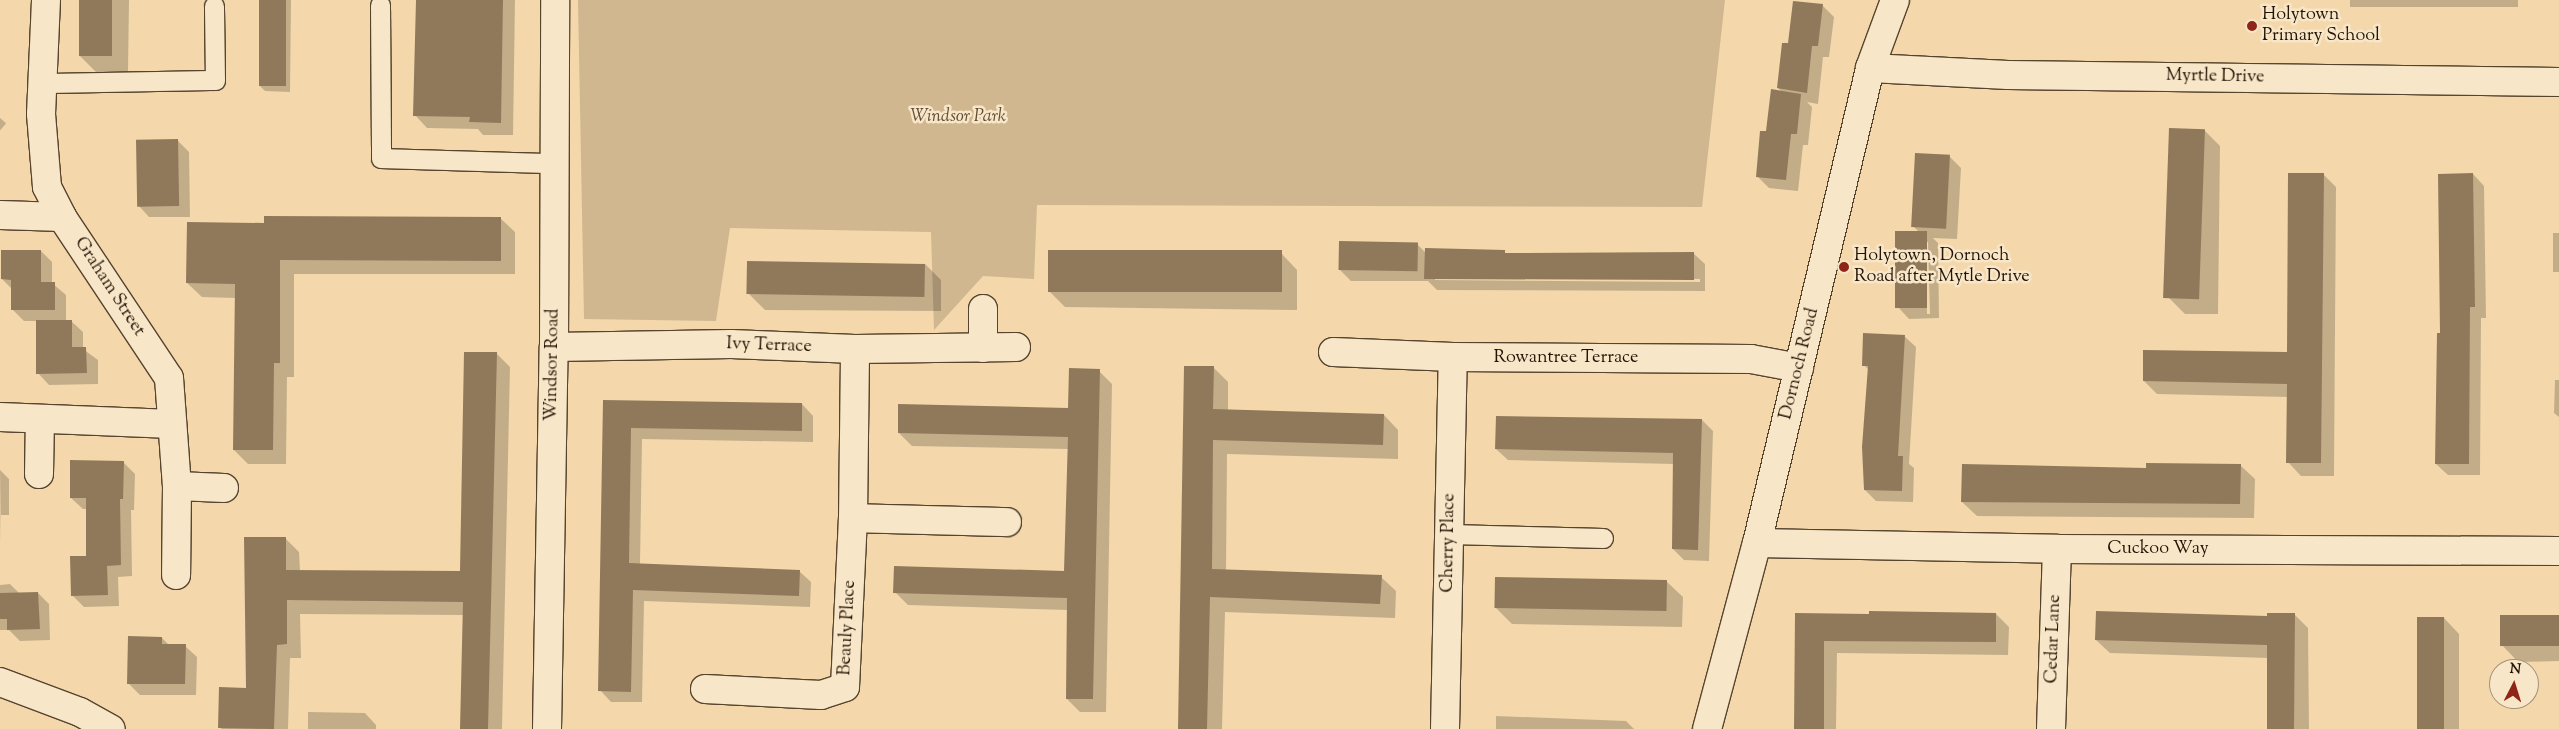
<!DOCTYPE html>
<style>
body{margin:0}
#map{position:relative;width:2559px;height:729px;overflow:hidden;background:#f4d8ab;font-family:"Sorts Mill Goudy",serif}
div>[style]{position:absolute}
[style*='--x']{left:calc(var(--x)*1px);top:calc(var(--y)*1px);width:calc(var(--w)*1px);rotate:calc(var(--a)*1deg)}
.green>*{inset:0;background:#d0b78f}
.shadow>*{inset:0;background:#0003;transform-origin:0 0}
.building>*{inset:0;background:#90795b;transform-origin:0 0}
.roads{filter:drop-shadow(1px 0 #57442e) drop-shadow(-1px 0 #57442e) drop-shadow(0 1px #57442e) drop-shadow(0 -1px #57442e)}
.lane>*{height:19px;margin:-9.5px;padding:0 9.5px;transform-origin:9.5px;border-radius:9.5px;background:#f8e6c8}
.street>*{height:28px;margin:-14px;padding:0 14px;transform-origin:14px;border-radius:14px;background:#f8e6c8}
.dots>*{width:14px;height:14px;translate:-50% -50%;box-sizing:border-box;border:2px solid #f8e6c8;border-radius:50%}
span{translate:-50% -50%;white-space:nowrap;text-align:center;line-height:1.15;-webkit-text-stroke:5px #f8e6c8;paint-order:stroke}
.poi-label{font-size:18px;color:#231304}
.left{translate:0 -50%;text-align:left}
.street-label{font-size:18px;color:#231304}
.park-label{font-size:18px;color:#604c35;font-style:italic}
.north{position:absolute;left:2489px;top:659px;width:50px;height:50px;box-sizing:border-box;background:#f8e6c8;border:1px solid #a3927a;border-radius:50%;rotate:5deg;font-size:14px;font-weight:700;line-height:20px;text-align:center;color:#231304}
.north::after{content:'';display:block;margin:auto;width:18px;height:22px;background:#8f2418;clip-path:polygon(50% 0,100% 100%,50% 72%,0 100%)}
</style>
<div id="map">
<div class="green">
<i style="clip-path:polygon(578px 0,1725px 0,1702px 207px,1037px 205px,1034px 279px,983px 276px,934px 330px,931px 232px,730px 228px,716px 321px,584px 319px)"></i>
</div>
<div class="shadow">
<i style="clip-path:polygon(80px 0,129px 0,128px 72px,96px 72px,80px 56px)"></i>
<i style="clip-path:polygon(260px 0,291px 0,290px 92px,265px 91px,259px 85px)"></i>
<i style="clip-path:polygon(417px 0,515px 0,513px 135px,483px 135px,478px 129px,427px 128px,415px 115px)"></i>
<i style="left:2350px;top:0;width:168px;height:7px"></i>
<i style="clip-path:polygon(1822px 5px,1834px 17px,1829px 57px,1823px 57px,1818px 104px,1807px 102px,1812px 107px,1808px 145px,1803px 145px,1798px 191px,1769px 188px,1757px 176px,1767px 133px,1783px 93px,1778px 88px,1790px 45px)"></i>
<i style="left:0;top:118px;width:8px;height:70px;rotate:40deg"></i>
<i style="clip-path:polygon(2204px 130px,2220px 146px,2218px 314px,2185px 314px,2168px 297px)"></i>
<i style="clip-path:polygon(178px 141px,189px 152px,190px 217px,149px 217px,138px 205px)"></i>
<i style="clip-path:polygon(evenodd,1949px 156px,1961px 168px,1957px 239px,1933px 238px,1938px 243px,1939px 318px,1909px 319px,1898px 307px,1919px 232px,1913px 226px,1949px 156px,1926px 242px,1928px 242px,1930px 314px,1927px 314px,1926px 242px)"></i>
<i style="clip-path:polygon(2323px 174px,2336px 187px,2334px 476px,2301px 476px,2288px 462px,2288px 397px,2157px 394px,2144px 381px,2289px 354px)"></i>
<i style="clip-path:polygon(2473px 174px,2484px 186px,2486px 318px,2481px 318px,2480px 475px,2448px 475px,2436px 464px,2441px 334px)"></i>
<i style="clip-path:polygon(500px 218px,515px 232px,515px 274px,294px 274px,294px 377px,287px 377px,286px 464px,248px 464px,234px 450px,236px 298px,202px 297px,187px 283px,265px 225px)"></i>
<i style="left:2553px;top:233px;width:6px;height:39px"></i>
<i style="clip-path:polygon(evenodd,1417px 244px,1426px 253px,1693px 253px,1705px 264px,1705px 291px,1437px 290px,1428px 281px,1351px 281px,1340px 270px,1417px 244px,1435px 278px,1700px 279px,1700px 282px,1435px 280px,1435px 278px)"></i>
<i style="clip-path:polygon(41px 251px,52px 262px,52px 283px,66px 295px,66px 321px,71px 321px,83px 332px,83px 349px,98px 360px,98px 384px,49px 385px,38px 373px,37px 321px,24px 321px,12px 309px,12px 289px,2px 279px)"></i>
<i style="clip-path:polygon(1281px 253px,1297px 270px,1297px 310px,1065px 307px,1049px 291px)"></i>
<i style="clip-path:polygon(925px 264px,941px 280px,941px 311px,765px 310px,748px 293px)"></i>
<i style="clip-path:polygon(1904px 336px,1916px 347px,1909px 464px,1914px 468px,1913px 502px,1876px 501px,1865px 490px,1869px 370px,1864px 365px)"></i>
<i style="clip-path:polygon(496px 353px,510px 367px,502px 729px,462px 729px,464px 615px,300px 614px,301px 658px,290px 658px,288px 729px,221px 729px,247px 689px,285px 538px,299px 552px,300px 571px,462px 572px)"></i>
<i style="clip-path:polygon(1213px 367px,1228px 382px,1228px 410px,1384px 415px,1398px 430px,1398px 459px,1227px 454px,1226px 571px,1381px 577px,1396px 591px,1395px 618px,1225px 612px,1222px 729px,1179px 729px)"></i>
<i style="clip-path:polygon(1099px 371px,1112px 384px,1106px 712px,1080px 712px,1067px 699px,1068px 610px,908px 605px,895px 592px,1066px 573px,1068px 449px,912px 446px,899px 433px,1069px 409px)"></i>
<i style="clip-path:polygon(2555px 380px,2559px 380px,2559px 417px,2554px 413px)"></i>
<i style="clip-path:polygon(605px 402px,802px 404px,813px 416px,813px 442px,642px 439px,640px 564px,799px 571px,811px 582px,810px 607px,644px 601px,642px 702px,611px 702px,600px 690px)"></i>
<i style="clip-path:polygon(1702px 420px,1713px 431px,1709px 561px,1684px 560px,1673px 549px,1674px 464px,1508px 460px,1496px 449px)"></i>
<i style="clip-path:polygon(123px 462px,135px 474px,134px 510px,131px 510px,132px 576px,118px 577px,119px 606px,84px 607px,72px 595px,88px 557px,87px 509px,83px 509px,71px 498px)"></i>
<i style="clip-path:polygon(2240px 465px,2255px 479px,2254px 518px,1977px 516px,1962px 502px)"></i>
<i style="clip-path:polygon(0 470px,9px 479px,9px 515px,1px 515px,1px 544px)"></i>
<i style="clip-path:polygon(1666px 581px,1683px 597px,1682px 627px,1512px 624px,1496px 608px)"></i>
<i style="clip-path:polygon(10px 584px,20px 594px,38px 593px,49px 604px,50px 640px,20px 641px,9px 630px,0 630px,0 585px)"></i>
<i style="clip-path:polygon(1796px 614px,1996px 614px,2009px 627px,2008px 655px,1837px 653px,1836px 729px,1795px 729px)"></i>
<i style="clip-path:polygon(2294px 614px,2308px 628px,2309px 729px,2269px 729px,2268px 658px,2110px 653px,2096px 640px)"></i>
<i style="clip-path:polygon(2559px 616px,2559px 661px,2518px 662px,2502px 645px)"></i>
<i style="clip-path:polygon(2444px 618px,2459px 634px,2459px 729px,2419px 729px)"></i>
<i style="clip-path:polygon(162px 638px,169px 645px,185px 646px,197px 657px,196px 695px,140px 695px,128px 683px)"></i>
<i style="clip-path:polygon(308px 712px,365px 713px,376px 725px,376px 729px,308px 729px)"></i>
<i style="clip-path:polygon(1496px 716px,1626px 721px,1634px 729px,1496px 729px)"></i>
</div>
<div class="building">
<i style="left:79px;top:0;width:33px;height:56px"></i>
<i style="left:259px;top:0;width:27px;height:86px"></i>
<i style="clip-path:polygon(416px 0,503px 0,501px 123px,469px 122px,470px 117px,413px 116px)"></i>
<i style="clip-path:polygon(1793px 1px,1823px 4px,1818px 46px,1812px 46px,1807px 93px,1777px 88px,1782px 43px,1788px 43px)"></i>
<i style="clip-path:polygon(1771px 89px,1801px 94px,1797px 134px,1791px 134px,1786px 180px,1756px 177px,1760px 131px,1766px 131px)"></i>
<i style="left:2169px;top:128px;width:36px;height:170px;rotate:2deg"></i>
<i style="left:178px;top:139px;width:67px;height:42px;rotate:89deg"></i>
<i style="left:1915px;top:153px;width:35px;height:74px;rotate:3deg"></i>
<i style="clip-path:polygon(2288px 173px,2324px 173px,2321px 463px,2286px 463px,2287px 384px,2143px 381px,2143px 350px,2287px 352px)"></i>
<i style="clip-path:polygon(2473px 173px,2475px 307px,2470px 307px,2469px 464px,2435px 464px,2437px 333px,2440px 333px,2438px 174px)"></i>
<i style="clip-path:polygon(264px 216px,501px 217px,501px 261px,280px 260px,280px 363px,274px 363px,273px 450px,233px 450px,235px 284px,186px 283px,187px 222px,264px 223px)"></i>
<i style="left:1895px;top:231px;width:32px;height:77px"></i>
<i style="left:1339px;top:241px;width:79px;height:29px;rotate:1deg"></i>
<i style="clip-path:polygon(1425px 248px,1505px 250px,1505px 253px,1694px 252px,1694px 280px,1424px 279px)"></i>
<i style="clip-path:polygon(1px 250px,41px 250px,41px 282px,55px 282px,55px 310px,11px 310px,11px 280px,1px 279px)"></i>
<i style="left:1048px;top:250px;width:234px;height:42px"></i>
<i style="left:747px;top:261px;width:178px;height:33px;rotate:1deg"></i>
<i style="clip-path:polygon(36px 320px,72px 320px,72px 347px,86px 347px,87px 373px,36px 374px)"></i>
<i style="clip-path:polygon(1863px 333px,1905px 335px,1898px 456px,1903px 456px,1902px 491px,1864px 490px,1862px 447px,1868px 366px,1862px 366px)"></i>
<i style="clip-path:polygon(464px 352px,497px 352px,488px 729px,460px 729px,463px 602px,287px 600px,287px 644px,277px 645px,274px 729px,218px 728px,219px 687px,246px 688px,244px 537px,286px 537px,286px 570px,460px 571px)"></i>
<i style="clip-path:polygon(1184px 366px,1214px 366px,1213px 409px,1384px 414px,1383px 445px,1213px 440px,1212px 569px,1382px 575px,1380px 604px,1210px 597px,1207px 729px,1178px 729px)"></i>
<i style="clip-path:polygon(1069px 368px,1100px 369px,1093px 699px,1066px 699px,1067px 598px,893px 593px,894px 566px,1064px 571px,1068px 437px,898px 433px,898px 404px,1068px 408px)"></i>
<i style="clip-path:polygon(603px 400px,802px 403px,802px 431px,631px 428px,629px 563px,800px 570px,799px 596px,633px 590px,631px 692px,598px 691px)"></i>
<i style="clip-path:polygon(1496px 416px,1702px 419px,1698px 550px,1672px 549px,1673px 453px,1495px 449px)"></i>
<i style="clip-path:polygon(70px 460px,124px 461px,123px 499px,120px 499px,121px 565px,107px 566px,108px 595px,71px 596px,70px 556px,86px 556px,86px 498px,70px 498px)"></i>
<i style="clip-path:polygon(2146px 463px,2241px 464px,2240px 504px,1961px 502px,1962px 464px,2146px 468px)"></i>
<i style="left:1495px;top:577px;width:172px;height:31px;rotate:1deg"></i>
<i style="clip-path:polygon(38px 592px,40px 629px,7px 630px,7px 619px,0 619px,0 593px)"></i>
<i style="clip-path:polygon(1869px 611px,1996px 613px,1996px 642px,1824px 641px,1824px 729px,1794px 729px,1795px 613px,1869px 614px)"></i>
<i style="clip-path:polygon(2096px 611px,2267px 616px,2267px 613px,2295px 613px,2294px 729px,2267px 729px,2267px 645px,2095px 640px)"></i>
<i style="left:2500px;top:615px;width:59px;height:31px"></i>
<i style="left:2417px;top:617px;width:27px;height:112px"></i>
<i style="clip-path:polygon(128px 636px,162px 637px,162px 644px,186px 644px,185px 684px,127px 684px)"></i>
</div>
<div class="roads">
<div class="lane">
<i style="--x:380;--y:5;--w:153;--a:89.6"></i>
<i style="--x:381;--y:158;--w:172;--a:1.7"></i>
<i style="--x:44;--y:83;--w:171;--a:-1"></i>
<i style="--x:215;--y:80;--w:74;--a:-90.8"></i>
<i style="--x:1450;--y:534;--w:153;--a:1.5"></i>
</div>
<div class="street">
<i style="--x:46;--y:0;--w:114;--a:92.5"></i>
<i style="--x:41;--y:114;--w:73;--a:85.3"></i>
<i style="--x:47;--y:187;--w:34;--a:63"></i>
<i style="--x:62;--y:217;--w:193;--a:56.4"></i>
<i style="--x:169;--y:378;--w:108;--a:85.8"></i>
<i style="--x:177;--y:486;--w:89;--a:90.6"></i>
<i style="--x:1870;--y:68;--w:138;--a:2.9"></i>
<i style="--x:2008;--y:75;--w:551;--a:0.73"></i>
<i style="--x:0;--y:215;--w:62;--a:1.8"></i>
<i style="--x:983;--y:309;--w:39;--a:90"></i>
<i style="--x:554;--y:347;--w:177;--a:-1"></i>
<i style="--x:731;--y:344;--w:124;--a:2.3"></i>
<i style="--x:855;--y:349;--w:161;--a:-0.7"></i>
<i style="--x:1333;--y:352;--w:120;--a:2.4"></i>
<i style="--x:1453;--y:357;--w:298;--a:0.4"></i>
<i style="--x:1751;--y:359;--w:49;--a:10.6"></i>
<i style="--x:0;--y:417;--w:172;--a:2.3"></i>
<i style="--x:39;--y:474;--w:55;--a:-89"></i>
<i style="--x:177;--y:486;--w:47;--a:2.4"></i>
<i style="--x:853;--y:518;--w:154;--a:1.5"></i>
<i style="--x:1757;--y:543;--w:300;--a:1.1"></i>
<i style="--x:2057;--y:549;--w:502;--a:0.23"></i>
<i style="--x:0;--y:682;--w:85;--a:20.6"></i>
<i style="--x:80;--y:712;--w:35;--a:29"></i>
<i style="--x:705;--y:689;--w:116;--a:3"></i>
<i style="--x:821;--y:695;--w:25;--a:-18"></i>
<i style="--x:845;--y:687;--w:169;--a:-87.3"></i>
<i style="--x:853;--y:518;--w:169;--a:-89.3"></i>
<i style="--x:547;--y:729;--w:382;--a:-89"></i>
<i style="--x:554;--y:347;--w:347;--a:-89.8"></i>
<i style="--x:1445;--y:729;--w:372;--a:-88.8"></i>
<i style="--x:1707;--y:729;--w:193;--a:-75"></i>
<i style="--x:1757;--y:543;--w:488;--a:-76.6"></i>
<i style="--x:1870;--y:68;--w:72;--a:-69.8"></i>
<i style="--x:2051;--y:729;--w:180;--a:-88.1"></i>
</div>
</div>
<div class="dots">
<i style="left:2252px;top:26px;background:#8f2418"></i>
<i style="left:1844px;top:267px;background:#8f2418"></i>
</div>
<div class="poi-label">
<span class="left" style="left:2262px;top:26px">Holytown<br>Primary School</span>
<span class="left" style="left:1854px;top:267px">Holytown, Dornoch<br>Road after Mytle Drive</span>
</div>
<div class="street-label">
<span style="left:2215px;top:77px;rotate:1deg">Myrtle Drive</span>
<span style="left:109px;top:287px;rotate:57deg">Graham Street</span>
<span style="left:769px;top:346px;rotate:2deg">Ivy Terrace</span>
<span style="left:1566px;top:358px">Rowantree Terrace</span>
<span style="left:1800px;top:364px;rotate:-76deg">Dornoch Road</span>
<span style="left:553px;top:365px;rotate:-89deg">Windsor Road</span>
<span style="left:1449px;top:543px;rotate:-89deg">Cherry Place</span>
<span style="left:2158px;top:549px">Cuckoo Way</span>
<span style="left:848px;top:628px;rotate:-87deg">Beauly Place</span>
<span style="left:2054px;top:639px;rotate:-88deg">Cedar Lane</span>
</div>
<div class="park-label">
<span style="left:958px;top:117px">Windsor Park</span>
</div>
<div class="north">N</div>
</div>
